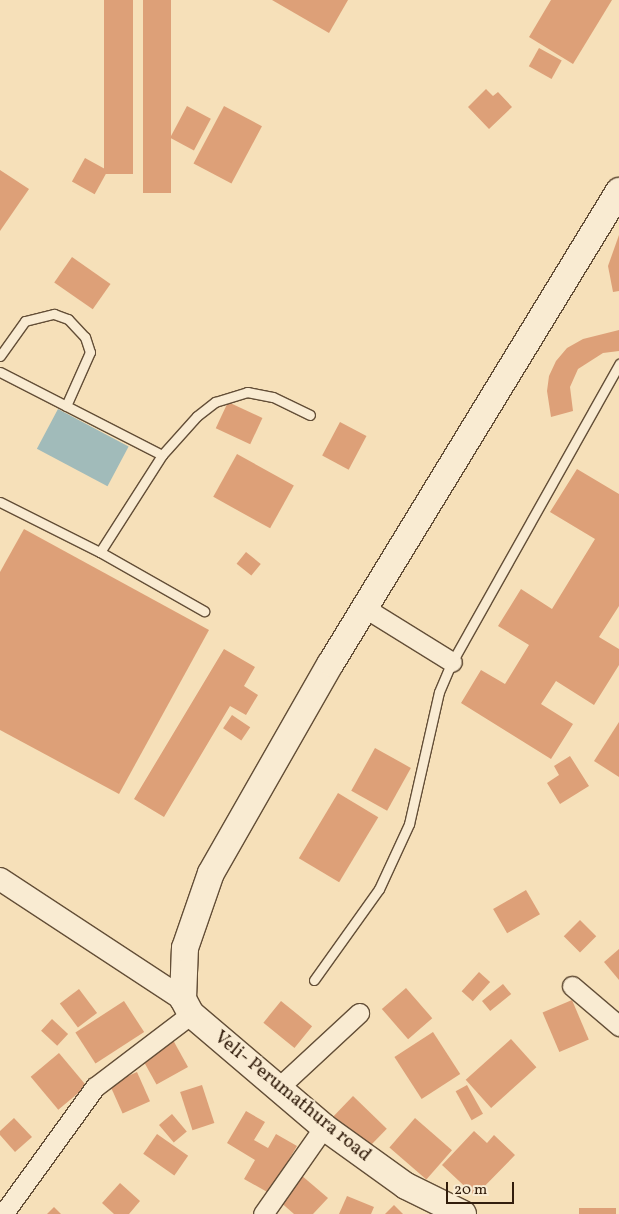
<!DOCTYPE html>
<style>
body{margin:0}
#map{position:relative;width:619px;height:1214px;overflow:hidden;background:#f6e0b9;font-family:Vollkorn,serif}
div>[style]{position:absolute}
[style*='--x']{left:calc(var(--x)*1px);top:calc(var(--y)*1px);width:calc(var(--w)*1px);rotate:calc(var(--a)*1deg)}
.water>*{inset:0;background:#a1bbba;transform-origin:0 0}
.building>*{inset:0;background:#dda078;transform-origin:0 0}
.roads{filter:drop-shadow(1px 0 #634e37) drop-shadow(-1px 0 #634e37) drop-shadow(0 1px #634e37) drop-shadow(0 -1px #634e37)}
.service>*{height:9px;margin:-4.5px;padding:0 4.5px;transform-origin:4.5px;border-radius:4.5px;background:#f9ebd2}
.minor>*{height:19px;margin:-9.5px;padding:0 9.5px;transform-origin:9.5px;border-radius:9.5px;background:#f9ebd2}
.tertiary>*{height:22px;margin:-11px;padding:0 11px;transform-origin:11px;border-radius:11px;background:#f9ebd2}
.secondary>*{height:26px;margin:-13px;padding:0 13px;transform-origin:13px;border-radius:13px;background:#f9ebd2}
span{translate:-50% -50%;white-space:nowrap;text-align:center;line-height:1.15;-webkit-text-stroke:4px #f9ebd2;paint-order:stroke}
.street-label{font-size:19px;color:#321d0c}
.scale{position:absolute;left:446px;top:1182px;width:68px;height:22px;box-sizing:border-box;border:2px solid #321d0c;border-top:0;padding-left:6px;font-size:15px;line-height:18px;white-space:nowrap;color:#321d0c;-webkit-text-stroke:4px #f9ebd2;paint-order:stroke}
</style>
<div id="map">
<div class="water">
<i style="left:58px;top:409px;width:80px;height:45px;rotate:28deg"></i>
</div>
<div class="building">
<i style="left:104px;top:0;width:29px;height:174px"></i>
<i style="left:143px;top:0;width:28px;height:193px"></i>
<i style="clip-path:polygon(272px 0,348px 0,329px 33px)"></i>
<i style="clip-path:polygon(551px 0,612px 0,573px 64px,529px 37px)"></i>
<i style="left:539px;top:48px;width:26px;height:21px;rotate:29deg"></i>
<i style="clip-path:polygon(486px 89px,493px 96px,498px 92px,512px 107px,489px 129px,468px 107px)"></i>
<i style="left:187px;top:106px;width:27px;height:36px;rotate:28deg"></i>
<i style="left:224px;top:106px;width:43px;height:65px;rotate:28deg"></i>
<i style="left:85px;top:158px;width:26px;height:27px;rotate:29deg"></i>
<i style="clip-path:polygon(0 170px,29px 189px,0 231px)"></i>
<i style="clip-path:polygon(619px 235px,619px 291px,613px 292px,608px 266px)"></i>
<i style="left:72px;top:257px;width:47px;height:31px;rotate:35deg"></i>
<i style="clip-path:polygon(619px 330px,619px 351px,603px 353px,578px 369px,570px 387px,573px 411px,551px 417px,547px 391px,549px 376px,556px 361px,567px 348px,583px 339px)"></i>
<i style="left:228px;top:402px;width:38px;height:29px;rotate:25deg"></i>
<i style="left:340px;top:422px;width:30px;height:38px;rotate:28deg"></i>
<i style="left:237px;top:454px;width:65px;height:49px;rotate:29deg"></i>
<i style="clip-path:polygon(577px 469px,619px 494px,619px 606px,599px 637px,619px 649px,619px 665px,594px 705px,556px 681px,541px 704px,573px 724px,551px 759px,461px 703px,481px 670px,505px 684px,529px 645px,498px 626px,521px 589px,552px 609px,595px 539px,550px 512px)"></i>
<i style="clip-path:polygon(24px 529px,209px 630px,119px 794px,0 730px,0 572px)"></i>
<i style="left:246px;top:552px;width:19px;height:15px;rotate:39deg"></i>
<i style="clip-path:polygon(224px 649px,255px 667px,244px 686px,258px 695px,246px 715px,230px 706px,164px 817px,134px 799px)"></i>
<i style="left:232px;top:715px;width:22px;height:16px;rotate:34deg"></i>
<i style="clip-path:polygon(619px 722px,619px 777px,594px 761px)"></i>
<i style="left:375px;top:748px;width:41px;height:49px;rotate:29deg"></i>
<i style="clip-path:polygon(570px 756px,589px 786px,560px 804px,547px 783px,559px 775px,554px 766px)"></i>
<i style="left:338px;top:793px;width:47px;height:76px;rotate:31deg"></i>
<i style="left:526px;top:890px;width:28px;height:38px;rotate:60deg"></i>
<i style="left:580px;top:920px;width:23px;height:23px;rotate:45deg"></i>
<i style="clip-path:polygon(619px 949px,619px 980px,604px 962px)"></i>
<i style="left:479px;top:972px;width:15px;height:26px;rotate:42deg"></i>
<i style="left:503px;top:984px;width:13px;height:27px;rotate:51deg"></i>
<i style="left:406px;top:988px;width:40px;height:32px;rotate:49deg"></i>
<i style="left:79px;top:989px;width:30px;height:24px;rotate:53deg"></i>
<i style="left:572px;top:1000px;width:43px;height:32px;rotate:67deg"></i>
<i style="left:124px;top:1001px;width:37px;height:58px;rotate:57deg"></i>
<i style="left:281px;top:1001px;width:40px;height:28px;rotate:39deg"></i>
<i style="left:52px;top:1019px;width:22px;height:16px;rotate:43deg"></i>
<i style="left:433px;top:1032px;width:50px;height:46px;rotate:57deg"></i>
<i style="left:511px;top:1039px;width:38px;height:61px;rotate:48deg"></i>
<i style="left:173px;top:1040px;width:31px;height:36px;rotate:61deg"></i>
<i style="left:59px;top:1053px;width:43px;height:37px;rotate:50deg"></i>
<i style="left:137px;top:1072px;width:32px;height:30px;rotate:66deg"></i>
<i style="left:202px;top:1085px;width:40px;height:23px;rotate:72deg"></i>
<i style="left:467px;top:1085px;width:33px;height:13px;rotate:61deg"></i>
<i style="left:353px;top:1096px;width:47px;height:28px;rotate:44deg"></i>
<i style="clip-path:polygon(246px 1111px,265px 1122px,254px 1140px,268px 1148px,276px 1134px,297px 1146px,269px 1193px,244px 1179px,255px 1160px,227px 1143px)"></i>
<i style="left:172px;top:1114px;width:23px;height:17px;rotate:50deg"></i>
<i style="clip-path:polygon(14px 1118px,32px 1137px,15px 1152px,0 1135px,0 1131px)"></i>
<i style="left:415px;top:1118px;width:49px;height:39px;rotate:41deg"></i>
<i style="clip-path:polygon(474px 1131px,487px 1143px,494px 1135px,515px 1155px,475px 1196px,442px 1165px)"></i>
<i style="left:157px;top:1134px;width:38px;height:24px;rotate:35deg"></i>
<i style="clip-path:polygon(301px 1175px,328px 1198px,313px 1214px,294px 1214px,278px 1200px)"></i>
<i style="clip-path:polygon(120px 1183px,140px 1201px,129px 1214px,114px 1214px,102px 1203px)"></i>
<i style="clip-path:polygon(347px 1196px,374px 1207px,371px 1214px,339px 1214px)"></i>
<i style="clip-path:polygon(394px 1205px,403px 1214px,385px 1214px)"></i>
<i style="clip-path:polygon(54px 1207px,61px 1214px,47px 1214px)"></i>
<i style="left:579px;top:1208px;width:37px;height:6px"></i>
</div>
<div class="roads">
<div class="service">
<i style="--x:0;--y:356;--w:43;--a:-54.5"></i>
<i style="--x:25;--y:321;--w:30;--a:-14"></i>
<i style="--x:54;--y:314;--w:15;--a:20"></i>
<i style="--x:68;--y:319;--w:25;--a:47"></i>
<i style="--x:85;--y:337;--w:16;--a:72"></i>
<i style="--x:90;--y:352;--w:59;--a:114"></i>
<i style="--x:0;--y:372;--w:182;--a:27.1"></i>
<i style="--x:0;--y:502;--w:112;--a:26.6"></i>
<i style="--x:100;--y:552;--w:120;--a:29.6"></i>
<i style="--x:100;--y:552;--w:115;--a:-57.4"></i>
<i style="--x:162;--y:455;--w:52;--a:-48.1"></i>
<i style="--x:197;--y:416;--w:23;--a:-38"></i>
<i style="--x:215;--y:402;--w:34;--a:-17"></i>
<i style="--x:247;--y:392;--w:26;--a:11"></i>
<i style="--x:273;--y:397;--w:41;--a:25.9"></i>
<i style="--x:314;--y:980;--w:112;--a:-54.5"></i>
<i style="--x:379;--y:889;--w:72;--a:-65.2"></i>
<i style="--x:409;--y:824;--w:135;--a:-77.2"></i>
<i style="--x:439;--y:692;--w:33;--a:-67"></i>
<i style="--x:452;--y:662;--w:342;--a:-60.7"></i>
</div>
<div class="minor">
<i style="--x:365;--y:608;--w:102;--a:31.8"></i>
<i style="--x:572;--y:986;--w:62;--a:40.4"></i>
<i style="--x:277;--y:1089;--w:112;--a:-42.8"></i>
<i style="--x:3;--y:1214;--w:157;--a:-54.1"></i>
<i style="--x:95;--y:1087;--w:121;--a:-37.2"></i>
<i style="--x:263;--y:1214;--w:106;--a:-55"></i>
</div>
<div class="tertiary">
<i style="--x:0;--y:879;--w:219;--a:33.3"></i>
</div>
<div class="secondary">
<i style="--x:463;--y:1214;--w:64;--a:-153.8"></i>
<i style="--x:406;--y:1186;--w:101;--a:-144.3"></i>
<i style="--x:324;--y:1127;--w:175;--a:-139.6"></i>
<i style="--x:191;--y:1014;--w:17;--a:-118"></i>
<i style="--x:183;--y:999;--w:51;--a:-87.8"></i>
<i style="--x:185;--y:948;--w:79;--a:-70.9"></i>
<i style="--x:211;--y:873;--w:242;--a:-60.3"></i>
<i style="--x:331;--y:663;--w:553;--a:-58.61"></i>
</div>
</div>
<div class="street-label">
<span style="left:292px;top:1097px;rotate:39deg">Veli- Perumathura road</span>
</div>
<div class="scale">20 m</div>
</div>
